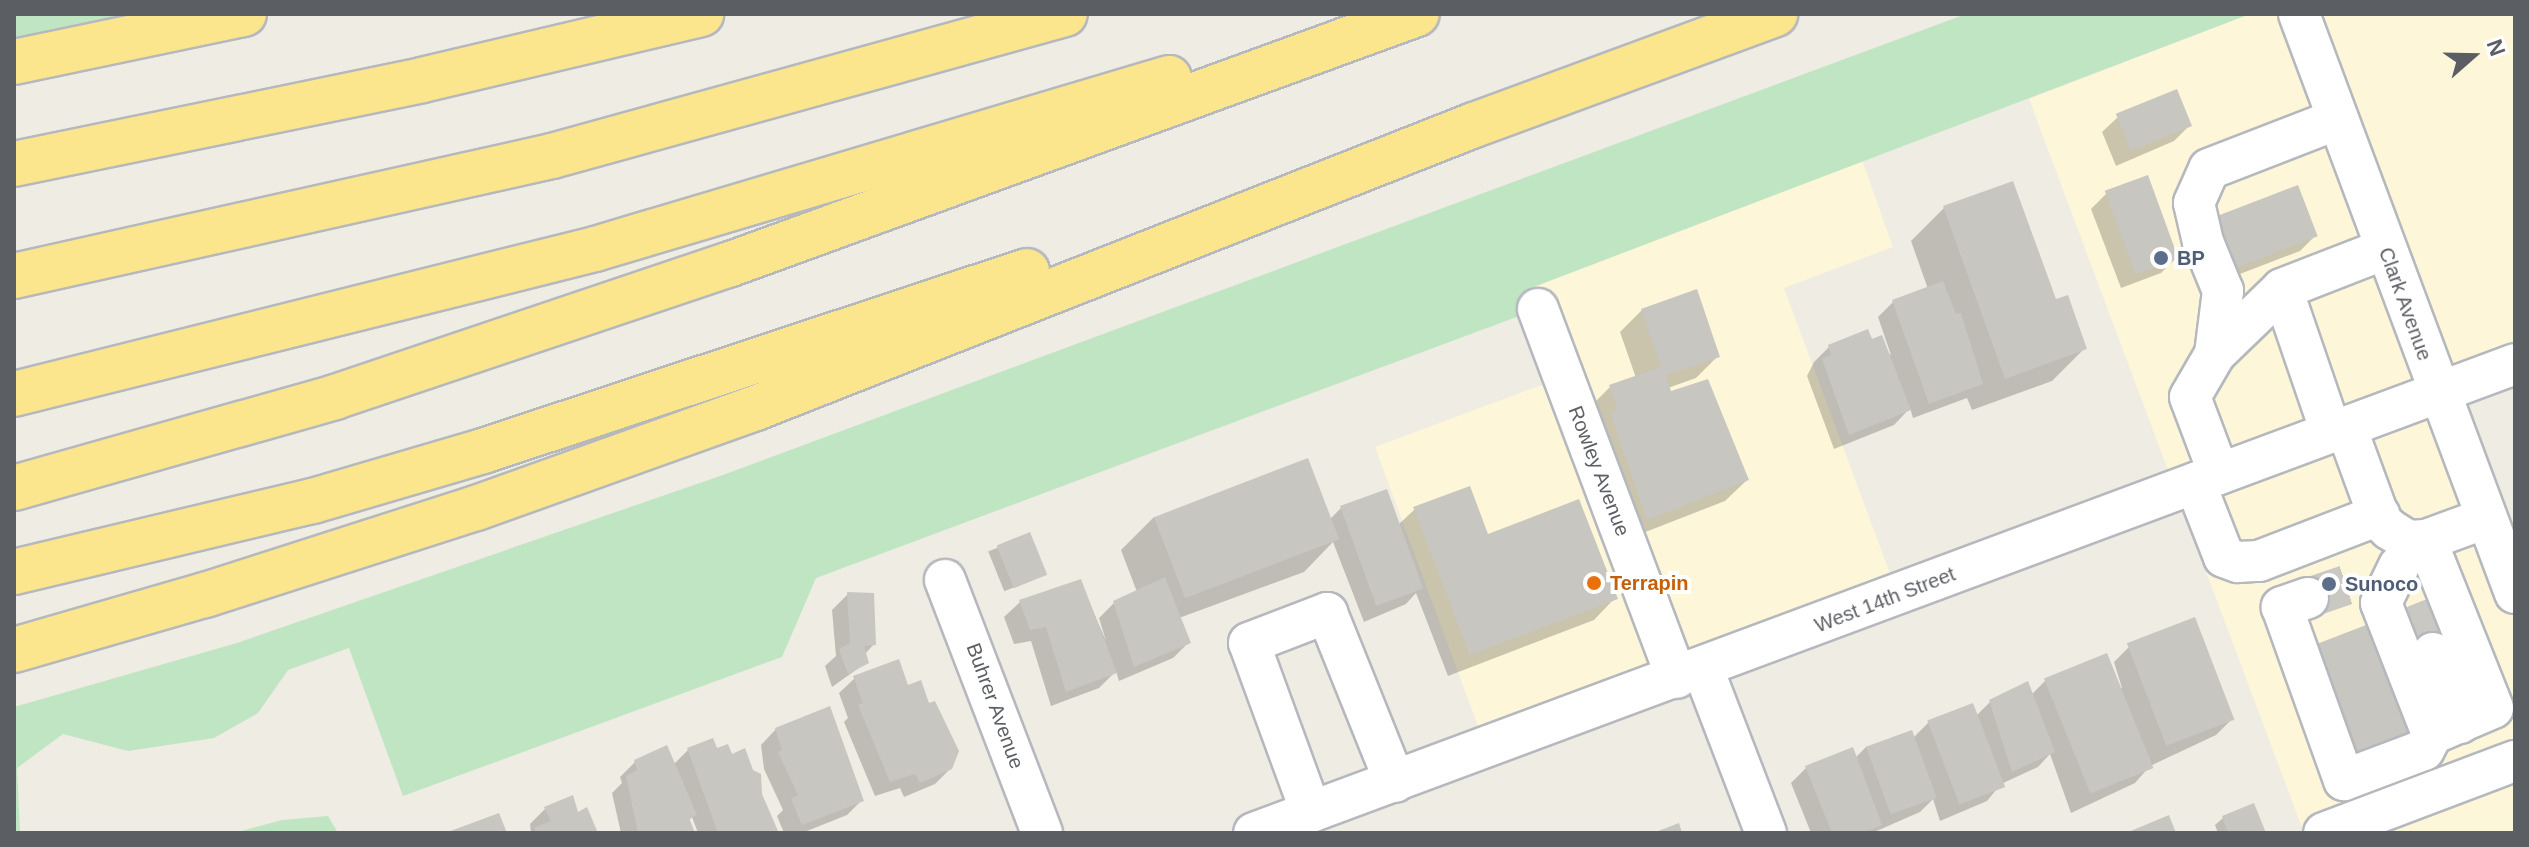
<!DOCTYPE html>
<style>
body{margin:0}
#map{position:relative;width:2529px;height:847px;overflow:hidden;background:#eeece3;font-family:Arial,sans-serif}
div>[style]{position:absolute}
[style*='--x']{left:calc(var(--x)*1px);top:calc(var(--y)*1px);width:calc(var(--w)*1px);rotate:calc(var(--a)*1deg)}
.commercial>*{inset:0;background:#fdf6d8}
.green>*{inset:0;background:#c0e5c2}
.shadow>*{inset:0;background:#0003;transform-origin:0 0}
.building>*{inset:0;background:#c8c6c0;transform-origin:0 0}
.minor-tunnel>*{height:40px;margin-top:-20px;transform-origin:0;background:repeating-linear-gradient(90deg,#c9c8c3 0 40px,transparent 0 60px)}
.roads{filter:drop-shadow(2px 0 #b5b8bd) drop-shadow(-2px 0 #b5b8bd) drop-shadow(0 2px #b5b8bd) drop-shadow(0 -2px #b5b8bd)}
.minor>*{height:40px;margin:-20px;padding:0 20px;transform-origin:20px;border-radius:20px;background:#fff}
.highway>*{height:44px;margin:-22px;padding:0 22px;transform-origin:22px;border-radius:22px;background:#fbe58d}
.dots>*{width:22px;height:22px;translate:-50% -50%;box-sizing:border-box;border:4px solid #fff;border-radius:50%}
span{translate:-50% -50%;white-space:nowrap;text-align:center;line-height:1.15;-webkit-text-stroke:8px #fff;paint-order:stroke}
.service-label{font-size:20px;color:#4e5e75;font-weight:700}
.left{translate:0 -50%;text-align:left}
.street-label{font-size:20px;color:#5b5e63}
.food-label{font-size:20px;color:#c56008;font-weight:700}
.frame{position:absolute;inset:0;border:16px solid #5b5e63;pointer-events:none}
.north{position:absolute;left:2433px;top:16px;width:80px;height:80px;-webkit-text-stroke:6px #fff;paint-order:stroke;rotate:70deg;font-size:22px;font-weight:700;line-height:32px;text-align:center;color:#5b5e63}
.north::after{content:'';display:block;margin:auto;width:28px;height:36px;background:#5b5e63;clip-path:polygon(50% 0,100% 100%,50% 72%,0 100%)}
</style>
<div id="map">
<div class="commercial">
<i style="clip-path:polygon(2250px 14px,2515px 14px,2515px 364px,2438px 393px,2515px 593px,2515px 833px,2304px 833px,2029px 99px)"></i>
<i style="clip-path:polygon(1862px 160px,1893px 247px,1784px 288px,1898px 595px,1486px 748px,1375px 447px,1563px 377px,1530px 288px)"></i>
</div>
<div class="green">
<i style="clip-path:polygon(14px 14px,244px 14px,14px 62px)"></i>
<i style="clip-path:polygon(1966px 14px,2250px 14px,1531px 288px,1538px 309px,816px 578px,782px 657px,403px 796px,349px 648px,288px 670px,258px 713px,214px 738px,128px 751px,63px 734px,17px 768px,20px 831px,84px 833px,14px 833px,14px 707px,237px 643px,723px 475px)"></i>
<i style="clip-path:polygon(328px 816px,338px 833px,234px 833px,282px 820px)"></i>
</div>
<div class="shadow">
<i style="clip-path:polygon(2118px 117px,2190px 125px,2174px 141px,2116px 166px,2102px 132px)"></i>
<i style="clip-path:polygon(2297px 187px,2315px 236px,2300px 251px,2219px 282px,2201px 235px)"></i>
<i style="clip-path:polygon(2106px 194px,2177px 257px,2161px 273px,2121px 288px,2091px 209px)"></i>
<i style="clip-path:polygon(1944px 208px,2055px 302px,2085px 348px,2052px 381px,1972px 410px,1967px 398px,1913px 418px,1910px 408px,1894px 425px,1834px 449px,1807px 376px,1814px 362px,1829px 347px,1871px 341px,1891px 355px,1878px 317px,1893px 302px,1928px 289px,1911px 241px)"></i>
<i style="clip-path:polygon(1642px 310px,1718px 356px,1696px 378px,1668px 388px,1747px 480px,1725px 501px,1625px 540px,1588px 409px,1610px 387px,1636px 378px,1620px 332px)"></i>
<i style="clip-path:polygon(1341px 508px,1398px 525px,1415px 509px,1487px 537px,1615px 598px,1594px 620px,1448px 676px,1416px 593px,1406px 604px,1364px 622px,1333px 542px,1304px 572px,1179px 618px,1188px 643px,1173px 658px,1119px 681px,1116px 671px,1099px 688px,1051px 706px,1031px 641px,1014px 644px,1004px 617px,1020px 602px,1080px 581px,1106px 641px,1099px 618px,1114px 603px,1137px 592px,1121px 550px,1154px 517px,1329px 520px)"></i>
<i style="left:1029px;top:535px;width:43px;height:44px;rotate:68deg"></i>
<i style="clip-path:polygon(848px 594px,874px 644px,865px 654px,867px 662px,832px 687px,825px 666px,836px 656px,832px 610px)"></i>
<i style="clip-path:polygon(2319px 646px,2419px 726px,2397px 748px,2338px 772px,2297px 668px)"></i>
<i style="clip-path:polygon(2129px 647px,2231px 720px,2216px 735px,2150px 766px,2135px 783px,2071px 813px,2050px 754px,2038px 767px,2001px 784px,1987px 801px,1940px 821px,1933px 799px,1920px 812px,1872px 833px,1811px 833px,1791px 783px,1806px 768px,1855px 758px,1866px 747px,1913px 738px,1928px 723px,1976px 716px,1990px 702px,2031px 695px,2045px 681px,2122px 688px,2114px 662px)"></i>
<i style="clip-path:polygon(855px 678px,907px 688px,928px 705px,951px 768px,935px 784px,904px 797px,900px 788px,875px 796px,844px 722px,848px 718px,839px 693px)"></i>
<i style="clip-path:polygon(776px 729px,862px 800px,847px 815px,802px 833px,784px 833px,777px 816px,783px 810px,764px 769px,761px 745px)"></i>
<i style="clip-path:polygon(688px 750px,716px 750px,731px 757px,760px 794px,776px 831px,698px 833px,692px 817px,688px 821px,693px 833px,621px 833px,612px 793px,622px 783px,620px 777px,635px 762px,672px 766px)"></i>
<i style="clip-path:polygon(545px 809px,577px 814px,595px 833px,531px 833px,530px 824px)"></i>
<i style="clip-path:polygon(2223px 818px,2263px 833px,2218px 833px,2215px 825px)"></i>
</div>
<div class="building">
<i style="left:2177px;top:89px;width:40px;height:66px;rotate:68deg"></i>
<i style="left:2148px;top:175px;width:89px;height:46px;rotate:70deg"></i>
<i style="clip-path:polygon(2013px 181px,2056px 299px,2068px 295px,2087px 349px,2005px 379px,1943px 206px)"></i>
<i style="left:2298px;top:185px;width:55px;height:88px;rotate:69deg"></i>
<i style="clip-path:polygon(1943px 281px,1956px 314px,1961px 313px,1983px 384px,1929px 404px,1892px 300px)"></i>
<i style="clip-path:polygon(1697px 289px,1720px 357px,1666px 375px,1671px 391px,1708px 379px,1749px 480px,1647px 520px,1610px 413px,1618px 410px,1609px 385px,1661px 367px,1641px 309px)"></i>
<i style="clip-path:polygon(1868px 329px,1872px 339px,1882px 335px,1911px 410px,1849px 435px,1822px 359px,1831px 355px,1828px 345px)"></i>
<i style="left:1308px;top:458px;width:87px;height:165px;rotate:69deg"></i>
<i style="clip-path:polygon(1470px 486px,1488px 534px,1579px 499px,1618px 599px,1470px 655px,1413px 507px)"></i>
<i style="left:1387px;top:489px;width:106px;height:50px;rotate:70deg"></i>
<i style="left:1030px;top:532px;width:46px;height:36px;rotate:68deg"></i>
<i style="clip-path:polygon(1165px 577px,1191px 643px,1134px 667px,1113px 601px)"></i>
<i style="clip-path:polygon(1081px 579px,1117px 673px,1066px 692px,1046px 627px,1030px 630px,1019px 600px)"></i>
<i style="clip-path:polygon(847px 592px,874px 593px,876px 645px,864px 646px,869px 663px,848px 674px,839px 649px,850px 643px)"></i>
<i style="left:2195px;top:617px;width:110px;height:73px;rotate:69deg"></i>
<i style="left:2379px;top:620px;width:115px;height:66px;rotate:69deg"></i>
<i style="left:2107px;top:653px;width:124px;height:68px;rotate:68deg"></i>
<i style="clip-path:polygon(899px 659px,908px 685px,921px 680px,929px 703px,935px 701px,959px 751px,952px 769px,920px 783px,915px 774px,890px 782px,858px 705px,863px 703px,853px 676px)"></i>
<i style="clip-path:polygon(2028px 681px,2055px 752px,2012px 772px,1989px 700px)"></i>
<i style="left:1973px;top:703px;width:90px;height:49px;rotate:69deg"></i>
<i style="clip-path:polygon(830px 706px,864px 801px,802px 825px,791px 799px,798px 795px,778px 752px,782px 750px,775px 728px)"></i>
<i style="left:1912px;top:730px;width:72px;height:49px;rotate:70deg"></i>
<i style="clip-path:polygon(713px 738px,717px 748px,728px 744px,732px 754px,745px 748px,753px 770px,761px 774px,762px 794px,778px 831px,718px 833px,687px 748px)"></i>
<i style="clip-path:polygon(667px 745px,697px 815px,689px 818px,695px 833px,638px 833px,626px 776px,637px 770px,634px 760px)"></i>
<i style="clip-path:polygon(1853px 747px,1882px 825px,1863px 833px,1832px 833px,1805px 766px)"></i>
<i style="clip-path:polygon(573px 795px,578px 812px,587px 807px,598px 833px,536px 833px,534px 828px,551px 821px,544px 807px)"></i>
<i style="clip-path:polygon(2254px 803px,2266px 833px,2228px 833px,2222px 816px)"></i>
<i style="clip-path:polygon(499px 813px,507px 833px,445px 833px)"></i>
<i style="clip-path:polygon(2169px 815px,2176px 833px,2126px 833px)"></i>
<i style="clip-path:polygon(1679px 823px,1682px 833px,1653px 833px)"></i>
</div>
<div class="minor-tunnel">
<i style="--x:2308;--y:598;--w:53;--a:-18.8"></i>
<i style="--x:2414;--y:604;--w:53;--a:68.8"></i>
</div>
<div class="roads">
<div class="minor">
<i style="--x:2299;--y:14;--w:618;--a:69.54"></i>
<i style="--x:1538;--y:309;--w:394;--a:69.4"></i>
<i style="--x:2215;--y:354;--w:93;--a:-44.1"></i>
<i style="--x:2346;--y:427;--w:99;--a:69.9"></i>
<i style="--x:2380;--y:520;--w:13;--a:45"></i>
<i style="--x:2389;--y:529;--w:22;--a:32"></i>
<i style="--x:2408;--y:541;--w:18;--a:-3"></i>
<i style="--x:2426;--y:540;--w:64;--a:-20.1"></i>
<i style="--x:2331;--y:432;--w:151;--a:-108.9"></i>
<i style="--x:2282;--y:289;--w:110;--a:-21.2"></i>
<i style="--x:2219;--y:474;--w:82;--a:-110.6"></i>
<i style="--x:2190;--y:397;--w:50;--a:-59.8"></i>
<i style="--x:2215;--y:354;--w:64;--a:-82.8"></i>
<i style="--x:2223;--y:291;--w:53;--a:-112.2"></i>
<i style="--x:2203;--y:242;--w:40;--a:-103"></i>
<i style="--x:2194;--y:203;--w:37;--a:-66"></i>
<i style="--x:2209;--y:169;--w:138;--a:-21.2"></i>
<i style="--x:2195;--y:483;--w:79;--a:68.6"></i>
<i style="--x:2224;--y:557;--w:15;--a:20"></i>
<i style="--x:2238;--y:562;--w:21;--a:-3"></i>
<i style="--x:2259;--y:561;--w:129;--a:-21"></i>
<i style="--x:2399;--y:566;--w:41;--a:115.9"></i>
<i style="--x:2381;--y:603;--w:141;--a:68.7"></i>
<i style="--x:2432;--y:734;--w:66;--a:-23.1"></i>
<i style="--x:2493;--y:708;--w:181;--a:-111.7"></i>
<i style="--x:945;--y:580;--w:271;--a:69"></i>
<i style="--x:2308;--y:598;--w:28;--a:161"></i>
<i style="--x:2282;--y:607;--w:184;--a:70.3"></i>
<i style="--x:2344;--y:780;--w:85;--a:-20.6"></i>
<i style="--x:2424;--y:750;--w:18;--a:-63"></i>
<i style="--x:2433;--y:653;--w:75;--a:68.9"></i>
<i style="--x:1703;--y:669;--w:176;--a:69"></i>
<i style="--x:1311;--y:812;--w:180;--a:-110.1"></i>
<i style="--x:1249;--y:643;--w:84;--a:-21"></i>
<i style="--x:1327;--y:613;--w:182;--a:68.1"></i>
<i style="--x:1254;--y:833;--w:1345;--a:-20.4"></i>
<i style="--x:2324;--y:833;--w:204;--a:-20.7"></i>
</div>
<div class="highway">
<i style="--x:14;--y:62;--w:235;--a:-11.8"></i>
<i style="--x:14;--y:164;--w:417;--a:-11.6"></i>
<i style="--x:422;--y:80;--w:287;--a:-13.3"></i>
<i style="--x:14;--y:276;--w:551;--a:-12.57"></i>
<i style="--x:552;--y:156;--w:532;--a:-15.47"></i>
<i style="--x:14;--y:394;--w:599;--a:-14.01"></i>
<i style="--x:595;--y:249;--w:599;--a:-16.59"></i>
<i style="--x:14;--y:488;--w:334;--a:-15.8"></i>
<i style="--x:335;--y:397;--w:415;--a:-18.6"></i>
<i style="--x:728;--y:265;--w:733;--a:-20.02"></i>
<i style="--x:14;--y:572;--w:307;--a:-13.4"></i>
<i style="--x:313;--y:501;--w:177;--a:-16.4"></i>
<i style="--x:483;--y:451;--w:573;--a:-18.31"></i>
<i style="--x:14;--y:650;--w:199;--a:-16.1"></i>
<i style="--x:205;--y:595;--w:285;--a:-17.8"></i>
<i style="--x:476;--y:508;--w:294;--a:-19.7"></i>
<i style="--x:753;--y:409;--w:775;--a:-21.5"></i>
<i style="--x:1474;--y:125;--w:321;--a:-20.2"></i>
</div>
</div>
<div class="dots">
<i style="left:2161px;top:258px;background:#5c6f8a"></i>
<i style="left:1594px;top:583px;background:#e8710a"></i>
<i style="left:2329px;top:584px;background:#5c6f8a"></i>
</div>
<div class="service-label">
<span class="left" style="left:2177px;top:258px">BP</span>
<span class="left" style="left:2345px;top:584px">Sunoco</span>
</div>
<div class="street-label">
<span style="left:2405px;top:304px;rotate:70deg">Clark Avenue</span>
<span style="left:1599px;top:471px;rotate:69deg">Rowley Avenue</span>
<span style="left:1885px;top:600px;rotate:-21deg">West 14th Street</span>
<span style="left:995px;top:706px;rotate:70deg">Buhrer Avenue</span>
</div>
<div class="food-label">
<span class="left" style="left:1610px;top:583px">Terrapin</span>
</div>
<div class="frame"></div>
<div class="north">N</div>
</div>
